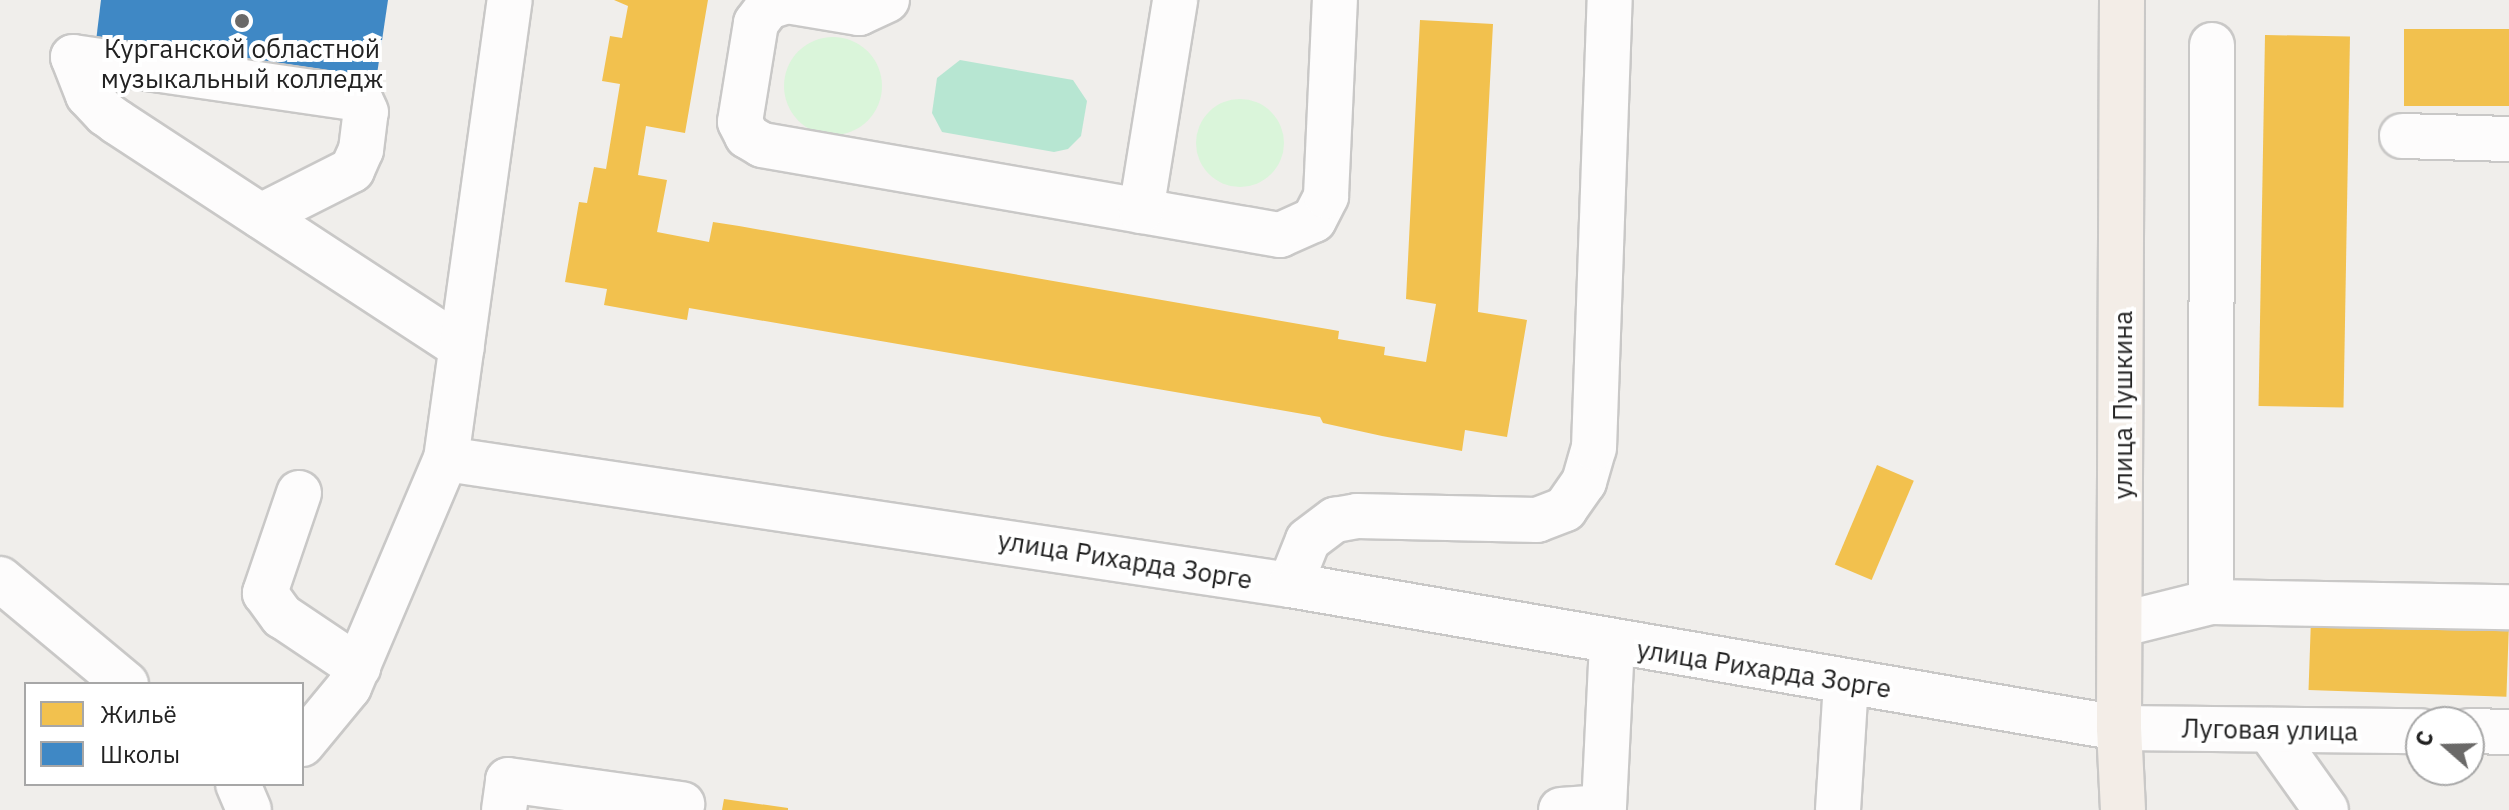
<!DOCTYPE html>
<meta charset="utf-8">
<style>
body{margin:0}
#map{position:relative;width:2509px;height:810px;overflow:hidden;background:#f0eeeb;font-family:"IBM Plex Sans",sans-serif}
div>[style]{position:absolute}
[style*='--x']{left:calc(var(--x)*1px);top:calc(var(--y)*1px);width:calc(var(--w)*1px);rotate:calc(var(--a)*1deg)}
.park>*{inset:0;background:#daf5da}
.round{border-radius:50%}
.pitch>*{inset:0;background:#b7e6d2}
.homes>*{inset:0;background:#f2c14e;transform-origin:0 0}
.schools>*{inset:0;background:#3f88c5}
.roads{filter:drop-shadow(2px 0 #c9c8c7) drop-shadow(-2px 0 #c9c8c7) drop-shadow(0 2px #c9c8c7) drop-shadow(0 -2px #c9c8c7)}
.minor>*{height:44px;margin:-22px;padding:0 22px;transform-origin:22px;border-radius:22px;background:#fdfcfc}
.major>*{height:44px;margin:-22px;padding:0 22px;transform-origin:22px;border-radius:22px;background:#f3ede7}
.dots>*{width:22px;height:22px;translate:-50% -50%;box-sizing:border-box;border:4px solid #fff;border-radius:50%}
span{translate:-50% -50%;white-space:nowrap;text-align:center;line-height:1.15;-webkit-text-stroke:8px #fff;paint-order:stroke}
.poi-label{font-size:26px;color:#222}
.street-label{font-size:26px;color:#222}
.legend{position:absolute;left:24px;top:682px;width:280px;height:104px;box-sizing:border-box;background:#fff;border:2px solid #a7a7a7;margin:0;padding:10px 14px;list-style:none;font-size:24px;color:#222}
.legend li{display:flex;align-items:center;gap:16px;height:40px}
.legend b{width:40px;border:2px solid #a7a7a7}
.north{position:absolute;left:2405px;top:706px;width:80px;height:80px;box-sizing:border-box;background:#fff;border:2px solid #a7a7a7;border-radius:50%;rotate:290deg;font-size:22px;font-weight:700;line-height:32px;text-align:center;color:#222}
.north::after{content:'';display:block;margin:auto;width:28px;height:36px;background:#6a6968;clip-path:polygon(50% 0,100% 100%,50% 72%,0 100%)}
</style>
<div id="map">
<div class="park">
<i class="round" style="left:784px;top:37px;width:98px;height:98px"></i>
<i class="round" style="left:1196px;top:99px;width:88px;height:88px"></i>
</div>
<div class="pitch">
<i style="clip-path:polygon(960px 60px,1073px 80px,1087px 101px,1081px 136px,1068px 149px,1054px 152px,942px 132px,932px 113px,937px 78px)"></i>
</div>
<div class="homes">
<i style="clip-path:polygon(614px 0,708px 0,685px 133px,646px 126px,638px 175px,667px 180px,657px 232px,709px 242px,713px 222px,739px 226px,1339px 331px,1338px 339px,1385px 347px,1384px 355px,1426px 362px,1436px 304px,1406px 299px,1420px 20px,1493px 24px,1478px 312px,1527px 320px,1507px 437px,1465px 430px,1462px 451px,1382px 436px,1323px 423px,1320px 417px,689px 308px,687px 320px,604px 305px,607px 289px,565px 282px,579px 202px,587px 203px,594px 167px,606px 169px,620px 84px,602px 81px,610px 36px,622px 38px,628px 6px)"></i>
<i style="left:2404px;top:29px;width:105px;height:77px"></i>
<i style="left:2265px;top:35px;width:85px;height:371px;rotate:1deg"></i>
<i style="left:1877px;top:465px;width:40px;height:108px;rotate:23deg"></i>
<i style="left:2311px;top:619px;width:198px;height:71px;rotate:2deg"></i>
<i style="clip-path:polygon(724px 799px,788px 808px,788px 810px,722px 810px)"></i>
</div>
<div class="schools">
<i style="clip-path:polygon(101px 0,388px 0,376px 81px,96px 41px)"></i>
</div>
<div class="roads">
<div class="minor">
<i style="--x:887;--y:0;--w:31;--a:155"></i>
<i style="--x:859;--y:13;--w:73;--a:-170.5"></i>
<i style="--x:787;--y:1;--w:20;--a:162"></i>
<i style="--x:768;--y:7;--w:20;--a:127"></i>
<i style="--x:756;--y:23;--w:100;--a:99.2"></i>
<i style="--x:740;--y:122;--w:16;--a:63"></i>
<i style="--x:747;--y:136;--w:17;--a:31"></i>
<i style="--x:762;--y:145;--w:526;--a:9.86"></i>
<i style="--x:1280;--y:235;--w:37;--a:-24"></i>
<i style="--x:1314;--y:220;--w:27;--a:-63"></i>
<i style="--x:1326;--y:196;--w:196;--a:-87.4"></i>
<i style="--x:2402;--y:136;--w:107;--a:1.6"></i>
<i style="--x:1141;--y:211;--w:214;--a:-80.8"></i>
<i style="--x:261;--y:216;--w:102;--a:-26.8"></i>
<i style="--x:352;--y:170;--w:22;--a:-66"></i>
<i style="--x:361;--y:150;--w:38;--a:-83"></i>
<i style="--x:366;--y:112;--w:14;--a:-115"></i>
<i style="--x:360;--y:99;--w:290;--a:-171.7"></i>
<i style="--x:73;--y:57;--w:41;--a:68.5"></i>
<i style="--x:88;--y:95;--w:26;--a:47"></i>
<i style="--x:106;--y:114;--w:14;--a:36"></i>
<i style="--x:117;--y:122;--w:412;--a:33.2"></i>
<i style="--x:446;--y:459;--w:463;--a:-82.1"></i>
<i style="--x:299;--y:493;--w:106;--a:108.8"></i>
<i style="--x:265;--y:593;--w:29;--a:54"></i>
<i style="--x:282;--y:616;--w:92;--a:33.9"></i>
<i style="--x:0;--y:579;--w:164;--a:39.8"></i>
<i style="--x:1290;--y:585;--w:48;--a:-68.2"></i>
<i style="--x:1308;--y:540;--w:34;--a:-37"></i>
<i style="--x:1335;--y:520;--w:22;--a:-10"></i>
<i style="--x:1357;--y:516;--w:180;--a:1.3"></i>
<i style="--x:1537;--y:520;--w:30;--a:-21"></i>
<i style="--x:1565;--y:509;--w:33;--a:-55"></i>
<i style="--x:1584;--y:482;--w:35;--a:-74"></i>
<i style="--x:1594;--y:448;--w:448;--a:-88"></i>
<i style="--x:2211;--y:602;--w:557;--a:-89.9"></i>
<i style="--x:2123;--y:624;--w:91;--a:-14"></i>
<i style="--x:2211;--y:602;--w:298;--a:1"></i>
<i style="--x:2269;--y:730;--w:98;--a:54.5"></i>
<i style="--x:2469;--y:731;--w:40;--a:1.4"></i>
<i style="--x:302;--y:744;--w:74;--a:-50.5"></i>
<i style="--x:349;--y:687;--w:248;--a:-67"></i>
<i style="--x:446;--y:459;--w:853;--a:8.49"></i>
<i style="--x:1290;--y:585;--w:841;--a:9.79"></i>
<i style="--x:2119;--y:728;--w:302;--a:0.6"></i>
<i style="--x:238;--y:784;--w:28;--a:67"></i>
<i style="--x:504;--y:810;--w:30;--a:-82"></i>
<i style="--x:508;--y:780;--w:176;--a:7.9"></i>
<i style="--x:1561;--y:810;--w:43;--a:-4"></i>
<i style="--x:1604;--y:807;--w:163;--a:-87.2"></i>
<i style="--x:1838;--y:810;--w:127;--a:-86.4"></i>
</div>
<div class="major">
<i style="--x:2122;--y:0;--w:728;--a:90.24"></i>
<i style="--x:2119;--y:728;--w:82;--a:87.2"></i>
</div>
</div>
<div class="dots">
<i style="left:242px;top:21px;background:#6a6968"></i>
</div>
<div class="poi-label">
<span style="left:242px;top:64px">Курганской областной<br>музыкальный колледж</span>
</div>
<div class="street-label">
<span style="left:2123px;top:405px;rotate:-90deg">улица Пушкина</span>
<span style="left:1125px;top:560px;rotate:9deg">улица Рихарда Зорге</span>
<span style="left:1764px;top:669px;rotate:9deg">улица Рихарда Зорге</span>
<span style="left:2270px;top:730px;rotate:1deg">Луговая улица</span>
</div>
<ul class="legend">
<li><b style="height:22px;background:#f2c14e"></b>Жильё</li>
<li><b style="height:22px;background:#3f88c5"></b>Школы</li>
</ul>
<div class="north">С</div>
</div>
